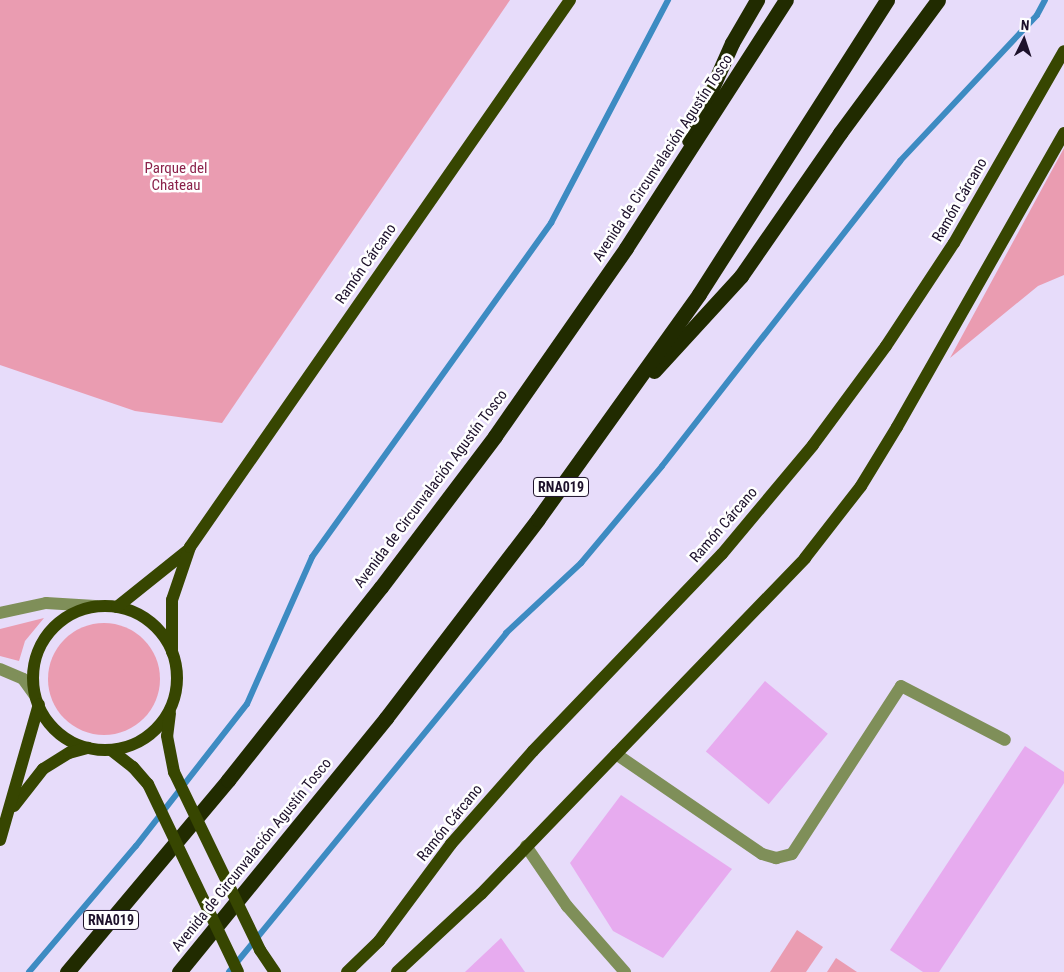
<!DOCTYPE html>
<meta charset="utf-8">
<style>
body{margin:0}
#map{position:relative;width:1064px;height:972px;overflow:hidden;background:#e7dcfa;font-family:"Roboto Condensed",sans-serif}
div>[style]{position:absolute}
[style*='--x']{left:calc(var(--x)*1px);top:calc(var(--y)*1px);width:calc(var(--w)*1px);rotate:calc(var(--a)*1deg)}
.green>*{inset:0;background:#ea9cb1}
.round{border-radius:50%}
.stream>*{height:6px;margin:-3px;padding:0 3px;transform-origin:3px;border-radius:3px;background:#3d8bc2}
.building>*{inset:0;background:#e7abef;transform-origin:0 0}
.minor>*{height:12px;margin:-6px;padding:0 6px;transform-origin:6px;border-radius:6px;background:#7f8f59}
.major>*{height:12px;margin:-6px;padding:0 6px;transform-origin:6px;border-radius:6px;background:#374601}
.major>.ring{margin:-6px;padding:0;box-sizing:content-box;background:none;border:12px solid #374601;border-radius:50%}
.highway>*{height:15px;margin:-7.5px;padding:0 7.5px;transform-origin:7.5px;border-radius:7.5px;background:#212b00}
.major-bridge>*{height:12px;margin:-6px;padding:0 6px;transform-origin:6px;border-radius:6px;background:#374601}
span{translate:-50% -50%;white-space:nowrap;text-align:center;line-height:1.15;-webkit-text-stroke:5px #fff;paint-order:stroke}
.shield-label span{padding:1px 4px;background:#fff;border:1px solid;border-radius:4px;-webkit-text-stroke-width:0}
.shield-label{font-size:14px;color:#1d112b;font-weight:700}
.street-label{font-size:15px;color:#1d112b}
.park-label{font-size:15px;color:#8b234b}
.north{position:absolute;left:999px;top:15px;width:50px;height:50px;-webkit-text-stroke:4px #fff;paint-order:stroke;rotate:4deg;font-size:14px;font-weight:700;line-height:20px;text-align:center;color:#1d112b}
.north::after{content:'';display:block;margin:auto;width:18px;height:22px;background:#1d112b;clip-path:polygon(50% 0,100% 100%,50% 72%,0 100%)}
</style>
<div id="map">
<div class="green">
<i style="clip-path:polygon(0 0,510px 0,222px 423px,135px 411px,0 365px)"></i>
<i style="clip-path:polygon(1064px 148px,1064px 275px,1038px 286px,950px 358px)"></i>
<i style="clip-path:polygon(44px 618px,25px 641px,19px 661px,0 656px,0 629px)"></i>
<i class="round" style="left:48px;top:623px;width:112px;height:112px"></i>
<i style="clip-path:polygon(797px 930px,823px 947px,806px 972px,770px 972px)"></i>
<i style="clip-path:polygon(836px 958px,857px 972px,827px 972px)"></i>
</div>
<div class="stream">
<i style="--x:29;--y:972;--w:165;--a:-49.7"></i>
<i style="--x:136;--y:846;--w:180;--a:-52"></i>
<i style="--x:247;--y:704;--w:161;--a:-66.1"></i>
<i style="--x:312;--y:557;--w:411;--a:-54.4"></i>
<i style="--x:551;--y:223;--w:252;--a:-62.3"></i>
<i style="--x:229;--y:972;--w:438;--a:-50.7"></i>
<i style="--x:506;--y:633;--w:103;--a:-43"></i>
<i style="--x:581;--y:563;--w:126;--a:-50.1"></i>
<i style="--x:662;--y:466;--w:387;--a:-52"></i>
<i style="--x:900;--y:161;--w:200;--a:-46.8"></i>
<i style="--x:1037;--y:15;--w:17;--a:-62"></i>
</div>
<div class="building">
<i style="left:765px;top:681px;width:82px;height:92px;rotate:40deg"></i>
<i style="clip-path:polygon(1025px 746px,1064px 772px,1064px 783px,939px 972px,923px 972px,890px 950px)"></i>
<i style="clip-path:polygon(621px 795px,732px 869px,663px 958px,613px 931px,570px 863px)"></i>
<i style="clip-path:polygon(501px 938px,525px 972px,465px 972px)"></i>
</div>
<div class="minor">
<i style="--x:0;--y:613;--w:47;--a:-12.3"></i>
<i style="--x:46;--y:603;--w:49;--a:3.5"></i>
<i style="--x:0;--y:669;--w:25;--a:23"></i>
<i style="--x:23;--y:679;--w:19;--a:54"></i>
<i style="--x:616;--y:754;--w:177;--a:34.4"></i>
<i style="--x:762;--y:854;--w:15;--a:16"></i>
<i style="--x:776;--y:858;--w:16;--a:-14"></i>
<i style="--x:792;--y:854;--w:200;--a:-57"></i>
<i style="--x:901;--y:686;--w:117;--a:27.4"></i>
<i style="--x:526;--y:846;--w:73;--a:55.7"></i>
<i style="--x:567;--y:906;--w:88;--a:48.7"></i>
</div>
<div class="major">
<i class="ring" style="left:33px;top:606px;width:132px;height:132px"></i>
<i style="--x:117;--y:607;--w:90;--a:-38.7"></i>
<i style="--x:172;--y:652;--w:52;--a:-90"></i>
<i style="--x:172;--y:600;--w:56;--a:-71.2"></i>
<i style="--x:190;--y:547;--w:666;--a:-55.21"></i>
<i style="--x:170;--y:713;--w:23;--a:97"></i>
<i style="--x:167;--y:736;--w:37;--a:79"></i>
<i style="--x:111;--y:750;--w:28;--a:38"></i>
<i style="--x:133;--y:767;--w:23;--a:49"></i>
<i style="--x:14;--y:806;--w:47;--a:-51.9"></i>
<i style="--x:43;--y:769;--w:31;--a:-32"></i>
<i style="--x:69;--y:753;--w:20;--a:-15"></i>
<i style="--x:0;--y:840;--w:141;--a:-74"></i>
<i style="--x:260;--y:950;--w:27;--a:56"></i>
<i style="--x:347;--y:972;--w:45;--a:-44.1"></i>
<i style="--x:379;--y:941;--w:121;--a:-53.4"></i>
<i style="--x:451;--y:844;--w:124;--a:-48.6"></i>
<i style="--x:533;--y:751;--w:273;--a:-46.2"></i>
<i style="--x:722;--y:554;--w:142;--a:-50.1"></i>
<i style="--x:813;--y:445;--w:123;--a:-53.6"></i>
<i style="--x:886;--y:346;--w:123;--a:-56.6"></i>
<i style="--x:954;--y:243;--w:221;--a:-60.2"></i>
<i style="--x:397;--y:972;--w:115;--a:-42.9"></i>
<i style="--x:481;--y:894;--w:467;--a:-46"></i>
<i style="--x:805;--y:558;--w:91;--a:-52.1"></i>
<i style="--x:861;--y:486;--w:69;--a:-58.6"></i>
<i style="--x:897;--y:427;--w:338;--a:-60.4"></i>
</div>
<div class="highway">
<i style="--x:689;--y:140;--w:106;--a:-66.1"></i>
<i style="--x:732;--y:43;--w:50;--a:-59.8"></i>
<i style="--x:654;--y:371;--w:129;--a:-47.5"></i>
<i style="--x:741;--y:276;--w:174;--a:-55.3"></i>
<i style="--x:840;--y:133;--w:165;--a:-53.6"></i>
<i style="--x:67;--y:972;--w:251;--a:-50"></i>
<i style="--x:228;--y:780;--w:246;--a:-51.6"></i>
<i style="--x:381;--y:587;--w:189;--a:-52.9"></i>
<i style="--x:495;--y:436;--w:229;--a:-55.1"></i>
<i style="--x:626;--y:248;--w:295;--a:-57.2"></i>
<i style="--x:179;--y:972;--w:328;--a:-50.8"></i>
<i style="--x:386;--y:718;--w:250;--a:-52.6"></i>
<i style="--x:538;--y:519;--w:277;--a:-54.4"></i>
<i style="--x:699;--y:294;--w:349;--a:-57.4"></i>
</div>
<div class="major-bridge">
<i style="--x:174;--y:772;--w:198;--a:64.2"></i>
<i style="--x:148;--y:784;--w:208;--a:64.4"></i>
</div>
<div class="shield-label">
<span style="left:561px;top:487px">RNA019</span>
<span style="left:111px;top:920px">RNA019</span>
</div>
<div class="street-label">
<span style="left:663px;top:158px;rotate:-57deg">Avenida de Circunvalación Agustín Tosco</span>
<span style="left:960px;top:200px;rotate:-60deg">Ramón Cárcano</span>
<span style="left:366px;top:264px;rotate:-55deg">Ramón Cárcano</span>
<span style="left:431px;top:489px;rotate:-53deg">Avenida de Circunvalación Agustín Tosco</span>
<span style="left:724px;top:525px;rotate:-49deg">Ramón Cárcano</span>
<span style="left:450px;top:823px;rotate:-51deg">Ramón Cárcano</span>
<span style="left:252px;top:855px;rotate:-51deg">Avenida de Circunvalación Agustín Tosco</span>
</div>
<div class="park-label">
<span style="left:176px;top:177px">Parque del<br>Chateau</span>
</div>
<div class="north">N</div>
</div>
